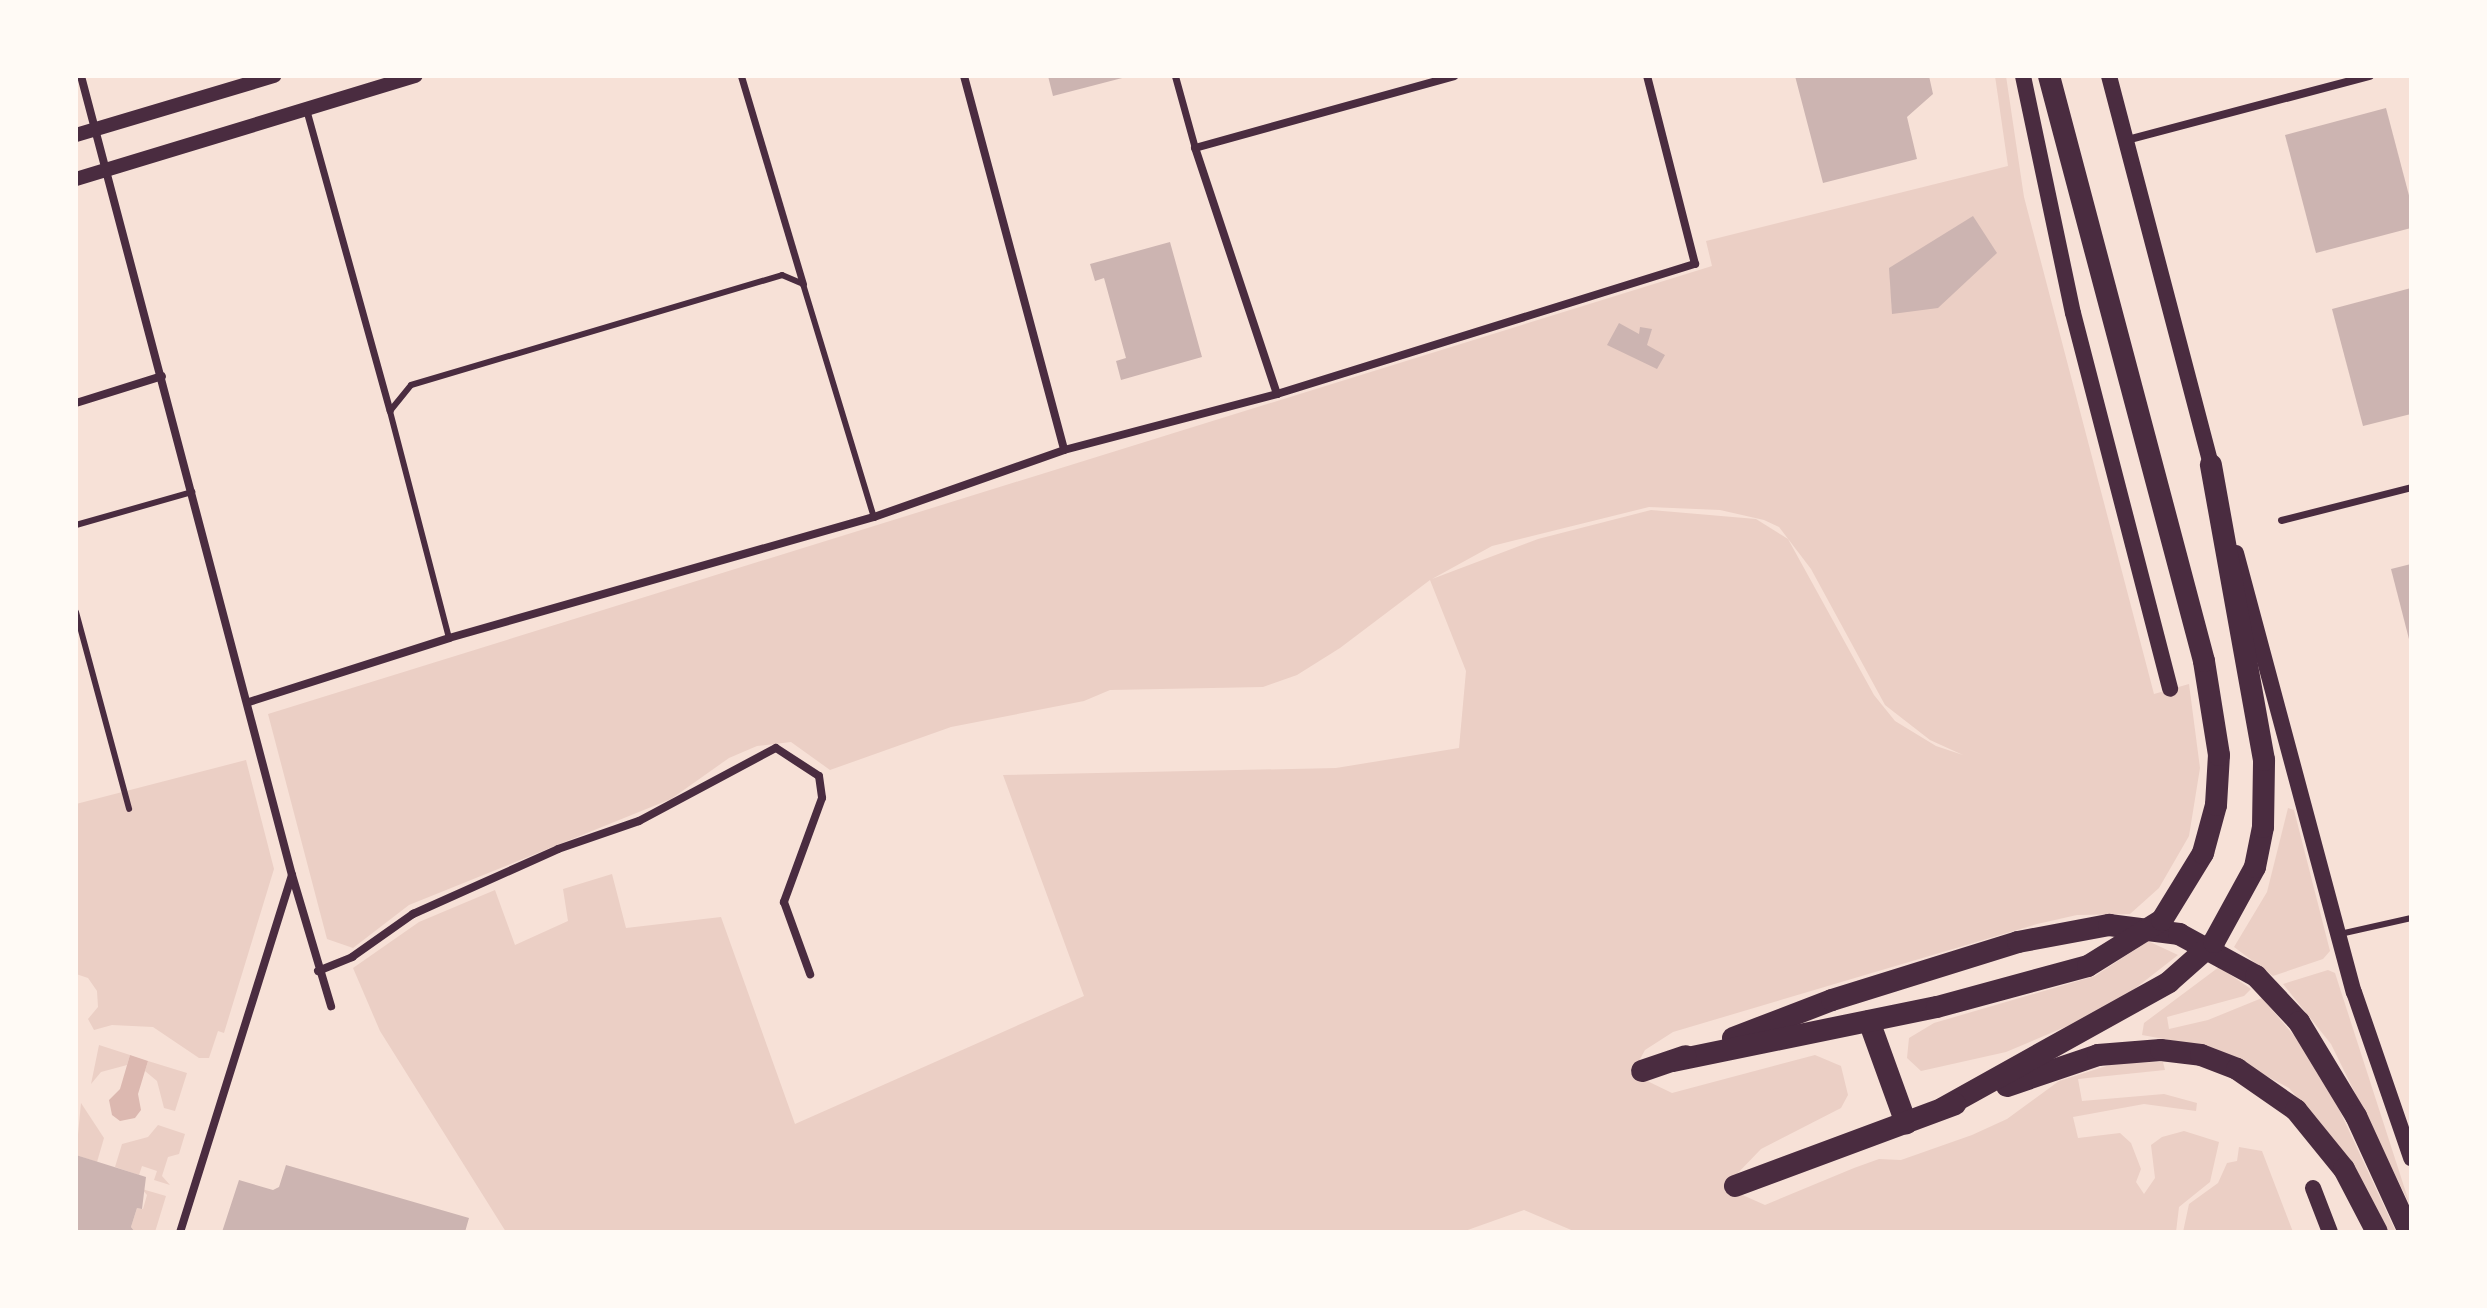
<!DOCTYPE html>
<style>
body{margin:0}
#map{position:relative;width:2487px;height:1308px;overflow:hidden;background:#f7e1d7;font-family:Inter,sans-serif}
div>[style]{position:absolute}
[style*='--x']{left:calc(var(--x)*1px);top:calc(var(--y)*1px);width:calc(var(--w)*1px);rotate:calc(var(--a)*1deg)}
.green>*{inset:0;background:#ebcfc5}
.water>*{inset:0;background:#dcb8b0}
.building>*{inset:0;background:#ccb4b1}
.service>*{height:6px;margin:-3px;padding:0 3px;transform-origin:3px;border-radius:3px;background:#4a2c40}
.pedestrian>*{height:7px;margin:-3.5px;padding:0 3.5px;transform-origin:3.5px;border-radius:3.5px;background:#4a2c40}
.minor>*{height:8px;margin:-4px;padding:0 4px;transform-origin:4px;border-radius:4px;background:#4a2c40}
.tertiary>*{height:14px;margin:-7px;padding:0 7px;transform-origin:7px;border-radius:7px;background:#4a2c40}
.secondary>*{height:16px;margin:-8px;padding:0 8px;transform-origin:8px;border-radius:8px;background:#4a2c40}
.trunk>*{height:22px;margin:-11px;padding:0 11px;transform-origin:11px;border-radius:11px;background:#4a2c40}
span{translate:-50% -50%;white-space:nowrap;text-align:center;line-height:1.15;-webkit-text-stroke:8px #fffaf5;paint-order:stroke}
.frame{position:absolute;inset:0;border:78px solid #fffaf5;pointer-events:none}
</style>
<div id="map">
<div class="green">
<i style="clip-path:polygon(evenodd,1995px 76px,2006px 76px,2024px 197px,2154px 694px,2189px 684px,2200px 768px,2189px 836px,2159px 888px,2130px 914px,2077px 915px,2037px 924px,1673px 1032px,1645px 1050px,1639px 1061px,1641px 1078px,1672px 1093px,1815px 1055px,1841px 1066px,1848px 1095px,1841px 1108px,1761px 1149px,1735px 1176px,1738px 1193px,1765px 1205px,1854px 1168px,1879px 1159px,1901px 1160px,1972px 1135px,2007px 1119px,2059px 1081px,2116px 1063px,2163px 1062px,2165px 1070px,2078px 1079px,2082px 1101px,2164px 1094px,2197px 1103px,2196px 1111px,2144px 1104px,2073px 1117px,2078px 1138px,2120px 1133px,2131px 1143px,2141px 1169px,2136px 1182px,2144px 1194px,2155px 1178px,2151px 1145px,2162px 1137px,2184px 1131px,2219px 1142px,2210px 1182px,2179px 1207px,2176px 1232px,1576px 1232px,1524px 1210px,1462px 1232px,506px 1232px,380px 1031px,353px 968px,419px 922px,495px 890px,515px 945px,568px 921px,563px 889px,612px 874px,626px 928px,721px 917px,795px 1124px,1084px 996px,1003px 775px,1336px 768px,1459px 748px,1466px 671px,1430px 580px,1340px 648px,1297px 675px,1263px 687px,1110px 690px,1084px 701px,951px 727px,830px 770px,791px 742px,757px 746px,729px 758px,671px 799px,409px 905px,353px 948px,327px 939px,268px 714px,1712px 266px,1706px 241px,2008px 166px,1995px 76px,1649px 507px,1720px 510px,1764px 520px,1779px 527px,1811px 569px,1885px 705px,1930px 740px,1963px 755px,1936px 746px,1895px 721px,1874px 695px,1788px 539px,1756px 519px,1651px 510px,1538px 539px,1432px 579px,1492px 546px,1649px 507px)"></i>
<i style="clip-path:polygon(246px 760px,274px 869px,224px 1033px,218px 1031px,209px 1058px,199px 1058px,153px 1027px,112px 1025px,94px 1030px,88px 1019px,98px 1007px,97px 991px,88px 978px,76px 974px,76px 804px)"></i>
<i style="clip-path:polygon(2288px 808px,2294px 810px,2330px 951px,2323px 959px,2273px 976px,2234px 947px,2267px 892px)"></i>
<i style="clip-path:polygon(2148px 941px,2178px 955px,2110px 1008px,2006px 1052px,1921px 1071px,1907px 1058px,1909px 1038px,1934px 1023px,2095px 976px)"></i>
<i style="clip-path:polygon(2219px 967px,2251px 989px,2244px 996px,2167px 1017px,2169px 1029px,2208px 1020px,2262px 998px,2302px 1045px,2338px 1107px,2396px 1232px,2386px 1232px,2352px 1163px,2289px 1088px,2214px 1048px,2142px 1035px,2144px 1023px)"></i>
<i style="clip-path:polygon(2328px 970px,2335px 973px,2410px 1205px,2331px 1044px,2283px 984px)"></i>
<i style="clip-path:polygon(99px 1045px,130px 1055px,127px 1065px,101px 1072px,91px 1084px)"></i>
<i style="clip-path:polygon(148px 1061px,187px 1073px,175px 1111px,164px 1108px,157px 1081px,145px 1071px)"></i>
<i style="clip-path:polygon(81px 1103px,104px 1138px,97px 1162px,76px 1155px)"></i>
<i style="clip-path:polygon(158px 1125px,185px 1134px,179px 1154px,168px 1157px,162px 1176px,170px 1185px,154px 1180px,157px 1171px,142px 1166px,139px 1175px,115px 1167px,122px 1144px,148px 1137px)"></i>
<i style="clip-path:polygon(2239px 1147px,2262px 1151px,2293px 1232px,2183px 1232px,2189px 1204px,2218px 1183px,2227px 1163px,2237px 1161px)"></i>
<i style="clip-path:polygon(142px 1189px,166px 1196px,155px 1232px,135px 1232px,131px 1227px,137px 1208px,143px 1209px,147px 1195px)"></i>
</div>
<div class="water">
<i style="clip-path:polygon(130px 1055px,148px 1061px,138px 1094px,141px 1110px,135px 1118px,120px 1121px,112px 1115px,109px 1100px,120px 1089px)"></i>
</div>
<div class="building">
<i style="clip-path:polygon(1048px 76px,1126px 76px,1126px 77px,1053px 96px)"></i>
<i style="clip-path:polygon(1795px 76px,1929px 76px,1933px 94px,1907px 117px,1917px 159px,1823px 183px)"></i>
<i style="clip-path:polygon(2386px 108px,2411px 203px,2411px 228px,2316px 253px,2285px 135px)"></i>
<i style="clip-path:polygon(1973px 216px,1997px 253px,1938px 308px,1892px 314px,1889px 268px)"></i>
<i style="clip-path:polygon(1170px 242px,1202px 357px,1121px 380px,1116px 361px,1126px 358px,1104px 278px,1095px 281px,1090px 264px)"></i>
<i style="clip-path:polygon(2411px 288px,2411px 414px,2363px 426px,2332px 309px)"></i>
<i style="clip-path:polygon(1619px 323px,1639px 334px,1640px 327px,1652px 329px,1647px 345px,1665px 355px,1657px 369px,1607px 345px)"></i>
<i style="clip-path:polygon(2411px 564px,2411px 643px,2410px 643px,2391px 569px)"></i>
<i style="clip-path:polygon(76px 1155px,146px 1177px,142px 1209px,137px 1208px,131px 1227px,135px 1232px,76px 1232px)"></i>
<i style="clip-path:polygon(286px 1165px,469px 1218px,465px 1232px,222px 1232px,239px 1180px,273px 1190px,279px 1187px)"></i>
</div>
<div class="service">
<i style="--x:76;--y:525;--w:121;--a:-15.9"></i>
<i style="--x:76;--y:612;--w:204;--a:74.9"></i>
<i style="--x:449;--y:638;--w:235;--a:-104.6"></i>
<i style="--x:390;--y:411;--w:33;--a:-51"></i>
<i style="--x:411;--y:385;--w:387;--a:-16.5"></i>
<i style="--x:782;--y:275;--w:23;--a:23"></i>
<i style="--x:803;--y:284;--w:244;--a:73.1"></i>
<i style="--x:2340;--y:934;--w:73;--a:-12.7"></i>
</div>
<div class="pedestrian">
<i style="--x:741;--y:76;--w:217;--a:73.4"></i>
<i style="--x:1175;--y:76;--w:75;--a:74.5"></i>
<i style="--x:306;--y:109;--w:313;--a:74.5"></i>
<i style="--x:2281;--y:520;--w:134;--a:-14.2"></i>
</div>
<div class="minor">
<i style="--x:81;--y:76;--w:826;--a:75.21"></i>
<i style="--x:292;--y:875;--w:374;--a:107.4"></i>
<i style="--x:964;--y:76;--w:387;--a:75"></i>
<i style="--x:2127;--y:140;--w:251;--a:-14.8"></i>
<i style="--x:1277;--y:394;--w:259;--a:-108.4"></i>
<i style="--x:1195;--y:148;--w:269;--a:-15.5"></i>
<i style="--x:76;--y:403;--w:90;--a:-17.4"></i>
<i style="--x:249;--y:702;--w:210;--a:-17.7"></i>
<i style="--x:449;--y:638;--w:442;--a:-15.9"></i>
<i style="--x:874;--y:517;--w:201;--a:-19.4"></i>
<i style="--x:1064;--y:450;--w:220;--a:-14.7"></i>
<i style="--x:1277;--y:394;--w:438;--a:-17.3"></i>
<i style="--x:1695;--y:264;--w:194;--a:-104.3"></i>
<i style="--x:292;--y:875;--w:137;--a:73.4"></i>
<i style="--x:318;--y:971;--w:37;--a:-22"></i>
<i style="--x:352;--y:957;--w:75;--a:-35.2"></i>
<i style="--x:413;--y:914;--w:159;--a:-24.1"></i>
<i style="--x:558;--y:849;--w:86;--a:-19.1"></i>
<i style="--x:639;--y:821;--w:155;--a:-28.1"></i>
<i style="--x:776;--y:748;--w:51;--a:33.1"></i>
<i style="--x:819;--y:776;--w:22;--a:82"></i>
<i style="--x:822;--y:798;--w:111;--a:110.1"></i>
<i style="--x:784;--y:902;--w:77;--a:70.1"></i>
</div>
<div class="tertiary">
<i style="--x:76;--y:135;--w:207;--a:-16.6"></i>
<i style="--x:76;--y:179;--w:355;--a:-16.9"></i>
</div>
<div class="secondary">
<i style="--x:2023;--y:76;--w:242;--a:78.1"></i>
<i style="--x:2073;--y:313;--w:388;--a:75.5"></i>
<i style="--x:2109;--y:76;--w:410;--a:75.3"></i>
<i style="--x:2236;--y:553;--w:455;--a:75"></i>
<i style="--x:2354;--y:992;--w:176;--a:71"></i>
<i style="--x:2313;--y:1188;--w:47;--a:68.9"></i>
</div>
<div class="trunk">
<i style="--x:1869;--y:1021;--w:109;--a:70.1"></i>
<i style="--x:1733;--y:1038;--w:106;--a:-21"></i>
<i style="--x:1832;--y:1000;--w:195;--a:-17.3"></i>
<i style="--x:2018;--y:942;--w:93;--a:-10.6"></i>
<i style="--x:2109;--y:925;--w:71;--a:7.3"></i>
<i style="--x:2179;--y:934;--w:88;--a:28.6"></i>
<i style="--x:2256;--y:976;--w:63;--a:46.9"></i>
<i style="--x:2299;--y:1022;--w:110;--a:58.8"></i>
<i style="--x:2356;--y:1116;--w:128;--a:65.4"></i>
<i style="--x:1673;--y:1061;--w:269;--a:-11.6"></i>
<i style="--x:1937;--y:1007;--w:156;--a:-15.2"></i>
<i style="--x:2088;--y:966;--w:87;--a:-31.9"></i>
<i style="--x:2162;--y:920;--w:79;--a:-58.5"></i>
<i style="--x:2203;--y:853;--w:50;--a:-74.8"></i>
<i style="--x:2216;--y:805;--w:50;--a:-86.6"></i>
<i style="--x:2219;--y:755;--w:95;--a:-99.1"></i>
<i style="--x:2204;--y:661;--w:605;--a:-104.84"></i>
<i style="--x:1642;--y:1071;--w:46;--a:-18.8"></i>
<i style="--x:2007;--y:1086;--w:96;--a:-18.8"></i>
<i style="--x:2098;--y:1055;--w:63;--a:-4.5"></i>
<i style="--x:2161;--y:1050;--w:40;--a:7.1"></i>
<i style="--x:2201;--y:1055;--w:39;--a:21"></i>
<i style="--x:2237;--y:1069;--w:72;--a:34.8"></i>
<i style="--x:2296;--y:1110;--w:76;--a:50.9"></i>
<i style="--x:2344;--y:1169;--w:71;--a:62.4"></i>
<i style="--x:1943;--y:1108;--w:259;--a:-29.1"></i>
<i style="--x:2169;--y:982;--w:60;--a:-41.6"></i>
<i style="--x:2214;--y:942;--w:85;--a:-61.3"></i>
<i style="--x:2255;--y:867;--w:41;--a:-78.7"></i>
<i style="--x:2263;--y:827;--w:67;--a:-89.1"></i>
<i style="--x:2264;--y:760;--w:300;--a:-100.2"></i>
<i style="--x:1735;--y:1186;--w:235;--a:-20.4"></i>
</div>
<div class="frame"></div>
</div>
